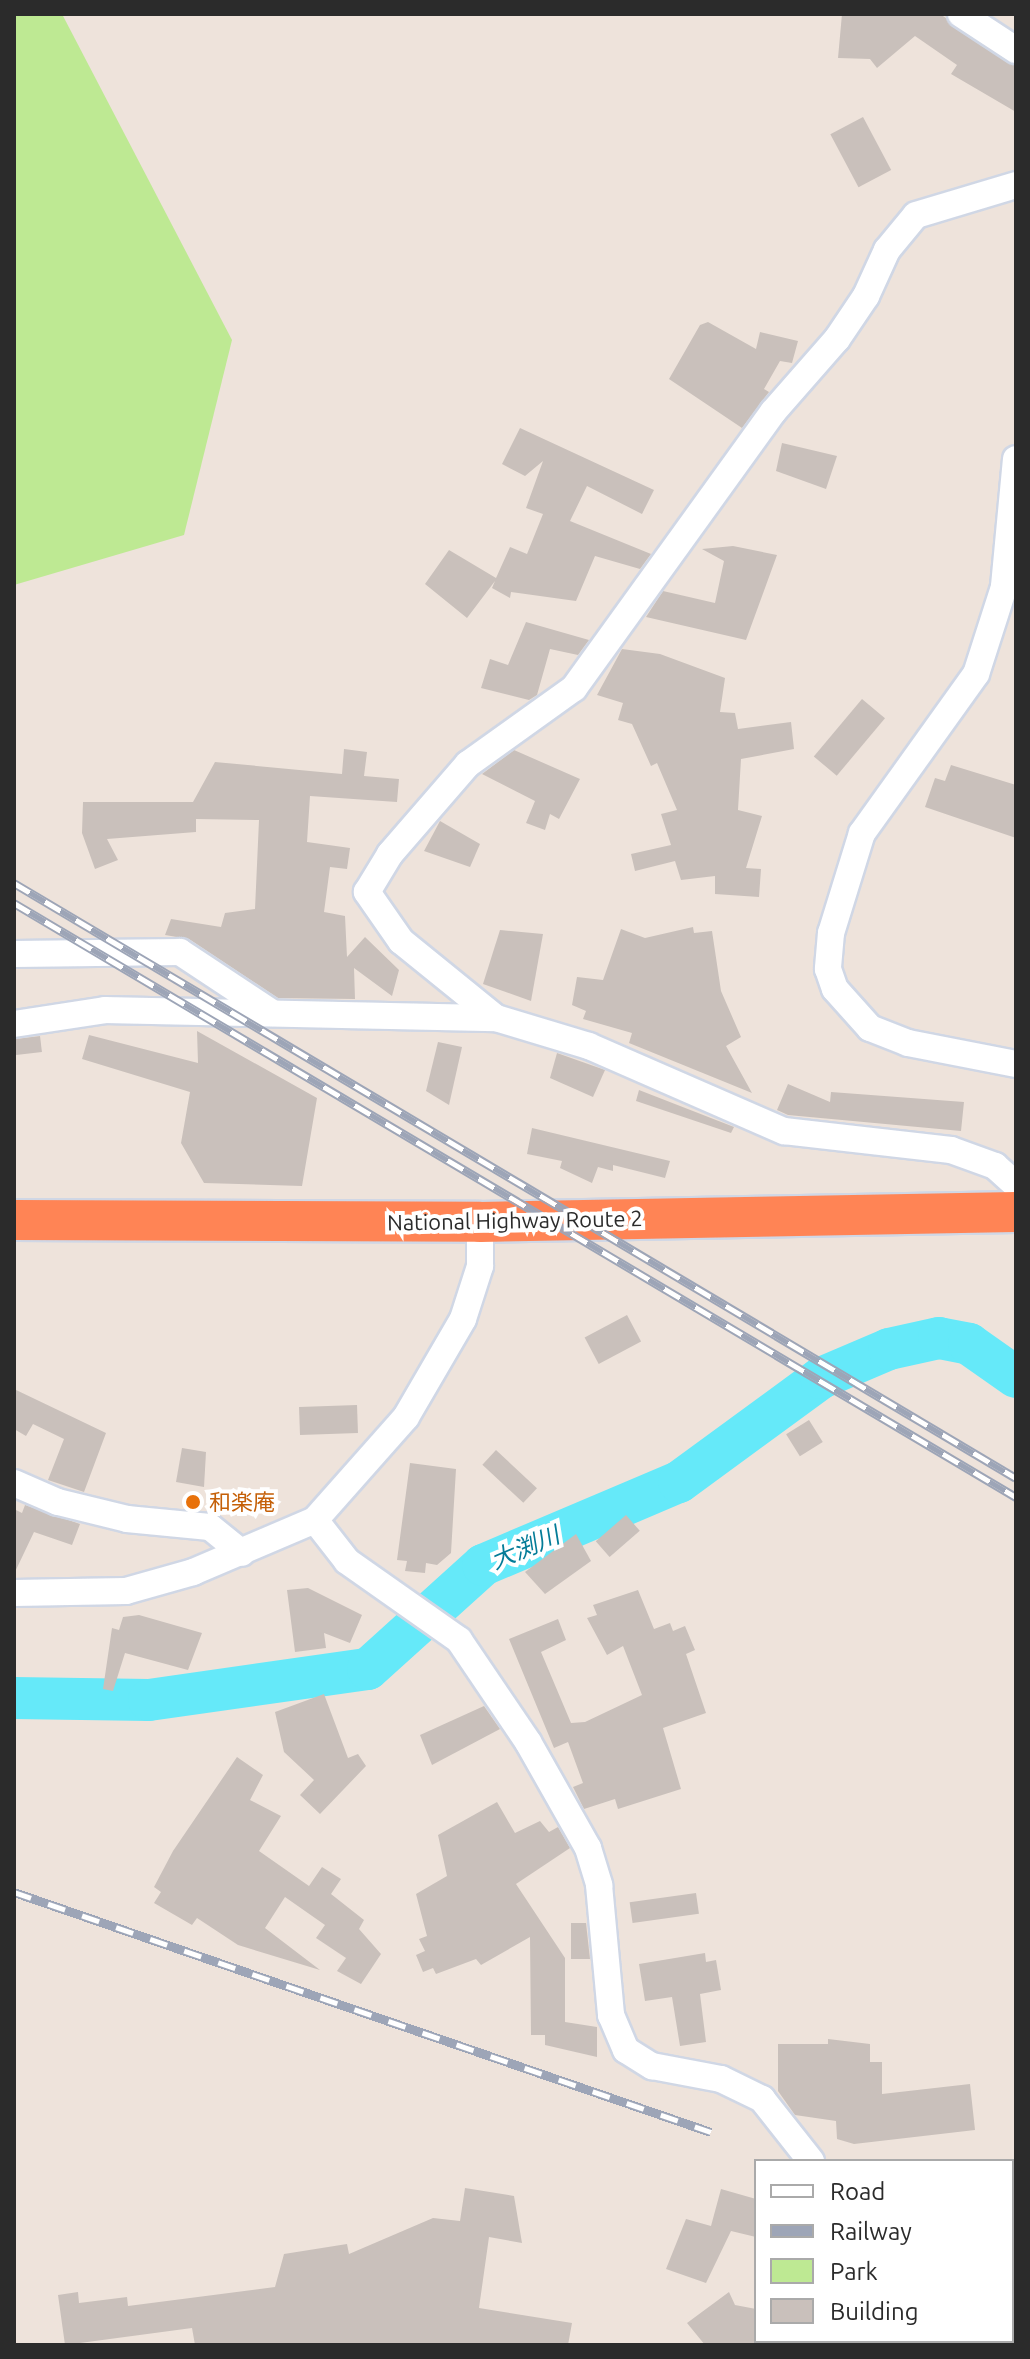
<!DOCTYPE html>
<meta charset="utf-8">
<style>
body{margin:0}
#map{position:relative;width:1030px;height:2359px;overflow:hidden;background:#eee3db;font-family:Ubuntu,"Noto Sans JP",sans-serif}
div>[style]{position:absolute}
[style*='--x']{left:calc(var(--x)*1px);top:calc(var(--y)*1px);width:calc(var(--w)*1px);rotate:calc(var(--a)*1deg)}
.green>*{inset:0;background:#bee993}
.river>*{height:42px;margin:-21px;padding:0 21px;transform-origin:21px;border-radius:21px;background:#65e9f9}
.building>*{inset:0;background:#c9c0bb;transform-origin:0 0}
.roads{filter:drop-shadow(2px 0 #d0d7e5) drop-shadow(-2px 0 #d0d7e5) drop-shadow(0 2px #d0d7e5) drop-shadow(0 -2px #d0d7e5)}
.minor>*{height:26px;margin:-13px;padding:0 13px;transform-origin:13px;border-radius:13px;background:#fff}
.highway>*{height:40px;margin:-20px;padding:0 20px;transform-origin:20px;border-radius:20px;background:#ff8455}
.rail>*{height:9px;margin-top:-4.5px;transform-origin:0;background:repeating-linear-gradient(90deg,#fff 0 18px,#9da5b7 0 36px);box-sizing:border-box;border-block:2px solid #9da5b7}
.dots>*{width:22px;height:22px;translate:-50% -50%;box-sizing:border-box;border:4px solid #fff;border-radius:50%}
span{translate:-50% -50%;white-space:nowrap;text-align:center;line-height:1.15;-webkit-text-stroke:8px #fff;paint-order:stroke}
.street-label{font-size:22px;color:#2b2b2b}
.food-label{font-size:22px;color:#c56008}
.left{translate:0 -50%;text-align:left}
.water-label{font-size:24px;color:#047c98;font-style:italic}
.frame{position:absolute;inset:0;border:16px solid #2b2b2b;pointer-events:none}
.legend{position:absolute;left:754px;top:2159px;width:260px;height:184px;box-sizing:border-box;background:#fff;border:2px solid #aaa;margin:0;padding:10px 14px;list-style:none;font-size:24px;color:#2b2b2b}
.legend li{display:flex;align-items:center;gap:16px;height:40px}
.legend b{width:40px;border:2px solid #aaa}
</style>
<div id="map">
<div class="green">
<i style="clip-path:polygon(14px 14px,62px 14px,232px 340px,184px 535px,14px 585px)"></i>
</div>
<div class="river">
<i style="--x:14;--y:1698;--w:135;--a:0.8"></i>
<i style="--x:149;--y:1700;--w:221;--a:-8.1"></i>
<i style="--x:368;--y:1669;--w:155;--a:-42.1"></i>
<i style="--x:483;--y:1565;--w:213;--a:-23"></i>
<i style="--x:679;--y:1482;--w:176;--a:-36.2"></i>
<i style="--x:821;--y:1378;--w:74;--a:-23.1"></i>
<i style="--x:889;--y:1349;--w:51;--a:-12.4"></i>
<i style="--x:939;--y:1338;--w:31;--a:11"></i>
<i style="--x:969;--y:1344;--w:57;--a:35.1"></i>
</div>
<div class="building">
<i style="clip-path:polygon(842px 14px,940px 14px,1016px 66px,1016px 112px,951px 74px,957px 65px,915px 36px,877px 68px,870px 59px,838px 58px)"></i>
<i style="left:863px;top:117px;width:60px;height:37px;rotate:62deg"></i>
<i style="clip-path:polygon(708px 322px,756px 349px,760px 332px,798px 341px,792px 363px,780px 361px,764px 389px,769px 392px,742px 428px,669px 379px,700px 325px)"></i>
<i style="clip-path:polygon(520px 428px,654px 490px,642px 514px,587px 486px,570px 521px,651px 554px,640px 569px,595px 556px,576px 601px,511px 592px,510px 598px,492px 588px,495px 581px,467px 618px,425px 584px,449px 550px,496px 578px,510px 547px,527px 554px,543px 514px,526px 508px,543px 461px,525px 476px,502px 464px)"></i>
<i style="clip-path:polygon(782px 443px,837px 456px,826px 489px,776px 471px)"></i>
<i style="clip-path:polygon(733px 546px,777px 555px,746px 640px,646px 617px,663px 591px,715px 603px,724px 561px,702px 549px)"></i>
<i style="clip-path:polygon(526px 622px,589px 640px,578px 655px,550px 649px,537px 695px,529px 700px,481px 688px,490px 659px,508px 665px)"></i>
<i style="clip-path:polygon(622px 649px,660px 654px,725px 678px,720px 712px,735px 713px,738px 729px,791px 722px,794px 749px,741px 759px,738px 810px,762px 816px,746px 868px,761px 869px,759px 897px,715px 894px,715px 876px,681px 880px,675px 861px,635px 871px,631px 854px,671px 845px,661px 814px,677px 810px,657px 763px,651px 766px,632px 724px,618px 720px,623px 703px,597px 695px)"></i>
<i style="left:862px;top:699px;width:30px;height:75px;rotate:40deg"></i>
<i style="clip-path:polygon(344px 749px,367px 752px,364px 776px,399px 779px,397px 802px,310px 796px,307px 842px,350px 848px,347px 869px,330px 867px,324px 912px,345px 916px,347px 957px,365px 937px,399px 970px,392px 996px,354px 968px,355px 999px,278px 998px,189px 939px,165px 935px,171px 919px,221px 927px,225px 913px,255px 909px,259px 820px,196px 819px,196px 832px,107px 839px,118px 860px,95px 869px,82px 833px,83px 802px,193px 802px,215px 762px,342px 774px)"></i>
<i style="clip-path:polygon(514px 750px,580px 779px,559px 819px,550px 814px,545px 830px,526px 823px,535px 801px,482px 774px)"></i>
<i style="clip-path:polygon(951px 765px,1016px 785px,1016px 838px,925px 807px,935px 778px,945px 781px)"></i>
<i style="clip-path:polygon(440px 821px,480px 844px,470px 867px,424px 851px)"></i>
<i style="clip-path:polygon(693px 927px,694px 933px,712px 931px,721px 991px,741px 1037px,726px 1046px,752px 1093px,629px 1043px,632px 1033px,583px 1019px,586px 1011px,572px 1005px,577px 977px,603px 980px,621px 929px,645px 938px)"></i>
<i style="clip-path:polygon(500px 930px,543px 934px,531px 1001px,483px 984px)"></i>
<i style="clip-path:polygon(197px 1031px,317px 1098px,302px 1186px,204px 1183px,181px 1143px,190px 1092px,82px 1059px,89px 1035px,198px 1063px)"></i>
<i style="left:40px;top:1036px;width:16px;height:26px;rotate:83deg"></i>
<i style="clip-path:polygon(438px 1042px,462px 1047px,449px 1105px,426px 1091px)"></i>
<i style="clip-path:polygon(557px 1053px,605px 1070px,593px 1097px,550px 1078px)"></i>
<i style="clip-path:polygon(788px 1084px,830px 1102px,831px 1092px,964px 1102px,961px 1131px,788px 1115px,777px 1110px)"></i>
<i style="clip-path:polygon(639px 1090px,734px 1127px,731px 1133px,636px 1101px)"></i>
<i style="clip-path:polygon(532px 1128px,670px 1161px,665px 1178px,613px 1165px,613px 1171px,598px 1167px,592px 1183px,560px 1168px,562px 1161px,527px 1154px)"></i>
<i style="left:627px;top:1315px;width:30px;height:48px;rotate:62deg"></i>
<i style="clip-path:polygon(14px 1389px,106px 1433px,84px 1492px,48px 1480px,64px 1439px,33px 1424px,26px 1436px,14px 1429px)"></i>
<i style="left:357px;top:1405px;width:28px;height:58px;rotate:88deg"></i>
<i style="left:809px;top:1420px;width:26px;height:27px;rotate:58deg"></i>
<i style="clip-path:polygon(182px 1448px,206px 1452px,204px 1487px,176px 1482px)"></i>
<i style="left:496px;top:1450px;width:56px;height:20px;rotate:43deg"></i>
<i style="clip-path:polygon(410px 1463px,456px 1469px,451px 1553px,437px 1565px,426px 1563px,425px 1573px,405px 1571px,407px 1561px,397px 1560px)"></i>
<i style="clip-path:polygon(25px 1505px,80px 1524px,72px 1545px,34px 1532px,14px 1574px,14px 1509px,22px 1513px)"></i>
<i style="left:626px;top:1515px;width:21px;height:40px;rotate:49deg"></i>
<i style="clip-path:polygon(576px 1534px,591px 1561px,545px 1594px,525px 1572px)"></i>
<i style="clip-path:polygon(308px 1588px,362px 1615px,350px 1643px,324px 1633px,326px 1648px,295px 1652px,287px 1590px)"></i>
<i style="clip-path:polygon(638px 1590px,654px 1629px,670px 1623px,673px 1631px,685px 1626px,695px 1650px,686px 1654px,706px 1713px,663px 1728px,681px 1789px,618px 1809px,615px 1799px,584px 1809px,573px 1787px,583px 1783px,568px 1742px,554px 1748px,509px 1639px,558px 1619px,566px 1640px,541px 1652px,571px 1723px,585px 1722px,642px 1695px,623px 1646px,607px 1655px,587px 1618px,597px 1615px,593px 1605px)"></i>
<i style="clip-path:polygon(139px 1615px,202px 1633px,188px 1670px,125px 1653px,113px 1691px,103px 1689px,112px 1628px,119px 1630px,123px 1617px)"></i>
<i style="clip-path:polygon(324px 1694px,348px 1758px,358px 1754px,366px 1766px,320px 1814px,300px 1795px,314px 1780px,284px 1752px,275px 1712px)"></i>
<i style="clip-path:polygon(484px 1706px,500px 1729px,432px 1765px,420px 1735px)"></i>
<i style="clip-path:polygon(237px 1757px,263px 1775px,250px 1800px,281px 1816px,259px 1851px,309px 1886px,322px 1867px,341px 1879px,331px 1894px,364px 1920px,359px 1929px,381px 1954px,361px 1984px,337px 1971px,346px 1958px,316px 1938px,325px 1925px,285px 1897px,265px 1928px,320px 1970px,238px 1945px,197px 1918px,192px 1925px,154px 1903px,161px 1892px,154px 1887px,173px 1851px)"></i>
<i style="clip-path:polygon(497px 1802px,515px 1833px,540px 1821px,549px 1832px,558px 1827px,570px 1848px,516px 1884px,565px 1958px,565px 2022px,597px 2027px,597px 2057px,545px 2045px,545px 2035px,531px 2035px,530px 1937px,481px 1965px,476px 1959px,436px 1974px,433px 1968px,423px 1972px,416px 1955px,425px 1951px,419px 1939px,427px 1936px,416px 1894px,447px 1876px,438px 1835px)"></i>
<i style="left:696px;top:1893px;width:21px;height:67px;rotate:82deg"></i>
<i style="clip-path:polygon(571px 1923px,586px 1923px,590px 1959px,571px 1959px)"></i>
<i style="clip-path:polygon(705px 1953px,706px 1962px,716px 1960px,721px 1990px,700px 1994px,706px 2042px,680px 2046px,672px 1997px,645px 2001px,639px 1964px)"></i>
<i style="clip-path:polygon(828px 2039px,870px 2044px,870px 2062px,882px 2062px,882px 2094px,970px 2084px,975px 2130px,854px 2144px,837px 2139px,836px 2121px,795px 2115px,778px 2091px,778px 2044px,828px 2044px)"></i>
<i style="clip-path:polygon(465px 2188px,514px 2196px,522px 2243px,489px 2237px,479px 2308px,572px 2323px,568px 2345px,195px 2345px,192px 2328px,65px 2345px,58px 2295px,78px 2292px,79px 2303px,127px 2297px,128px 2306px,275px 2287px,284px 2254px,347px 2244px,349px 2254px,433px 2218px,460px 2221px)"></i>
<i style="clip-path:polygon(721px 2189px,756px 2199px,756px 2237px,731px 2231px,706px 2283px,666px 2269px,686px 2219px,711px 2226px)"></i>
<i style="clip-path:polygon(729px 2292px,735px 2305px,756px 2309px,756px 2345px,705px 2345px,687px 2323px)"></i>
</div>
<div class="roads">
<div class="minor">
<i style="--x:961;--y:14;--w:66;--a:33.2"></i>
<i style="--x:1016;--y:459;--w:129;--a:95.4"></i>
<i style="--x:1004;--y:587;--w:91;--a:107.8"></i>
<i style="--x:976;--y:674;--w:196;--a:125.6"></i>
<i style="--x:862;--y:833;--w:105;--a:107.2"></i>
<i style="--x:831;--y:933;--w:36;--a:95"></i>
<i style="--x:828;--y:969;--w:21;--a:71"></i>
<i style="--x:835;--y:989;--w:52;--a:48.1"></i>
<i style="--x:870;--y:1028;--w:41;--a:21.5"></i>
<i style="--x:908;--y:1043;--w:110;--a:11"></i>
<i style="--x:14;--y:954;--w:166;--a:-0.7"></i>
<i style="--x:180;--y:952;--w:110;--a:33.5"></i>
<i style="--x:496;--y:1018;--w:122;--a:-141"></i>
<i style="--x:401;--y:941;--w:60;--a:-124.8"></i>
<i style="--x:367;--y:892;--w:44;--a:-58.8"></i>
<i style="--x:390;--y:854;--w:119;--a:-49.1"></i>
<i style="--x:468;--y:764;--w:130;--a:-35.6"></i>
<i style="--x:574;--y:688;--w:340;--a:-54.2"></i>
<i style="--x:773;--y:412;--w:97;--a:-48.8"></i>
<i style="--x:837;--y:339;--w:52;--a:-56"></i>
<i style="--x:866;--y:296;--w:51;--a:-65.5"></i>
<i style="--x:887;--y:250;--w:45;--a:-50.4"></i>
<i style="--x:916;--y:215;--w:104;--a:-16.7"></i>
<i style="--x:14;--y:1024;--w:92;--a:-8.7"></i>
<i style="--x:105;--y:1010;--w:391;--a:1.2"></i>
<i style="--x:496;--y:1018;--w:97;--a:16.8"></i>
<i style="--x:589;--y:1046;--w:213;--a:23.6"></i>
<i style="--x:784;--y:1131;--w:168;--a:6.5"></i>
<i style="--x:951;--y:1150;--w:47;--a:20"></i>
<i style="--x:995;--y:1166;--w:28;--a:42"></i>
<i style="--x:14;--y:1483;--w:48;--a:23.4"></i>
<i style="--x:58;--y:1502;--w:71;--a:13.8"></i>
<i style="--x:127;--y:1519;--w:83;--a:5.5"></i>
<i style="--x:210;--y:1527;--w:41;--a:39.1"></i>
<i style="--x:315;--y:1520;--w:52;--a:52"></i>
<i style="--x:347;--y:1561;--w:137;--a:35.2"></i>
<i style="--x:459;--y:1640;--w:123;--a:55.9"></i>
<i style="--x:528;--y:1742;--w:122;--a:60.5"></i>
<i style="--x:588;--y:1848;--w:39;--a:73"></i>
<i style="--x:599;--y:1885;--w:131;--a:84.7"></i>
<i style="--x:611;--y:2015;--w:38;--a:67"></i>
<i style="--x:626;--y:2050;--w:31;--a:32"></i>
<i style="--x:652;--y:2066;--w:70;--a:10.7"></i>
<i style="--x:721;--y:2079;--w:46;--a:26"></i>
<i style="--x:762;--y:2099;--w:79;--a:51.7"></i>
<i style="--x:14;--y:1593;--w:112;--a:-1"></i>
<i style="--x:126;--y:1591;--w:70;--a:-15.8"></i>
<i style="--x:193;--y:1572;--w:133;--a:-23.1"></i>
<i style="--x:315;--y:1520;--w:137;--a:-48.5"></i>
<i style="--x:406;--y:1417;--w:113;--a:-59.8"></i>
<i style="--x:463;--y:1319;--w:56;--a:-72.2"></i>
<i style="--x:480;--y:1266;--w:44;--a:-90"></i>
<i style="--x:1012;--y:2263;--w:4;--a:14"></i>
</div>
<div class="highway">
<i style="--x:14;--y:1220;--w:466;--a:0.2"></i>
<i style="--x:480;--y:1222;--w:536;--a:-1.07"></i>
</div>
</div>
<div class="rail">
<i style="--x:14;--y:883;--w:1165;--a:30.7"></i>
<i style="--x:14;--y:903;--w:1165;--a:30.66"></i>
<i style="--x:14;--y:1892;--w:737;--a:19"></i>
</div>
<div class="dots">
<i style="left:193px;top:1502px;background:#e8710a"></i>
</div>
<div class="street-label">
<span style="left:515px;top:1220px;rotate:-1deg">National Highway Route 2</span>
</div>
<div class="food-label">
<span class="left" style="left:209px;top:1502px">和楽庵</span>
</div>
<div class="water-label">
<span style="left:525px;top:1548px;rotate:-23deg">大渕川</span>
</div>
<div class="frame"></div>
<ul class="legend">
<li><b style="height:10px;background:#fff"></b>Road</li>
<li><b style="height:10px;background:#9da5b7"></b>Railway</li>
<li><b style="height:22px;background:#bee993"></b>Park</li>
<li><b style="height:22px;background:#c9c0bb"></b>Building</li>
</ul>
</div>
